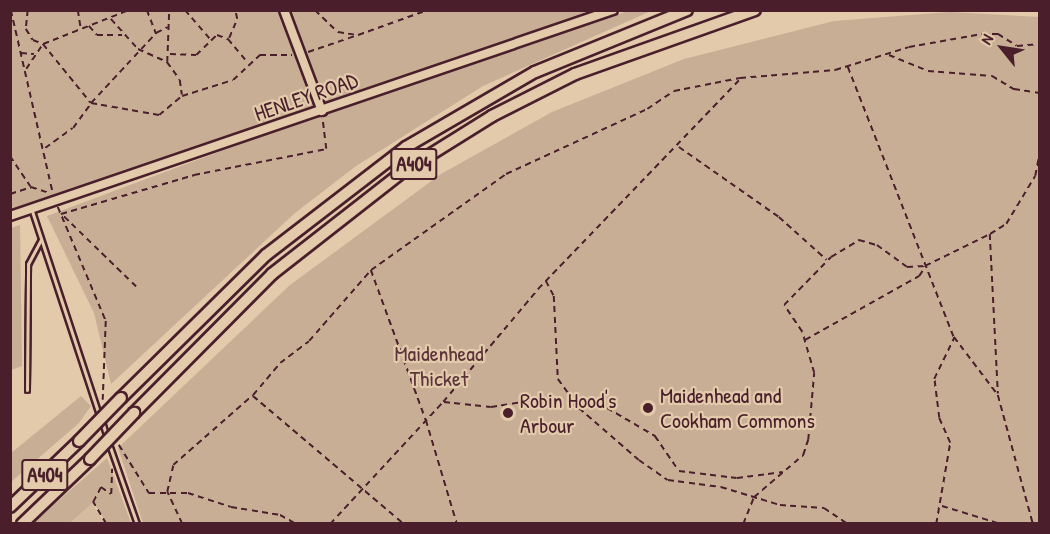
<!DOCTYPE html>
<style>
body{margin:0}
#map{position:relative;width:1050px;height:534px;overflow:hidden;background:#e2caab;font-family:"Patrick Hand",sans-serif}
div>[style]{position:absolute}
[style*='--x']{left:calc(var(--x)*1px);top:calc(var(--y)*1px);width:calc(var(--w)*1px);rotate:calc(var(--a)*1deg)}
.built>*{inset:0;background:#d5bca0}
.green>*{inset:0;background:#c9ae96}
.path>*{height:1.5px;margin-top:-0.75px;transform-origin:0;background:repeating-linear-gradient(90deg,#4a1f2b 0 6px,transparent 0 10.5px)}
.roads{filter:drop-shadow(2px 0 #4a1f2b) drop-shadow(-2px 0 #4a1f2b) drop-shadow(0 2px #4a1f2b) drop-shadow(0 -2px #4a1f2b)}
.service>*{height:3px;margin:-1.5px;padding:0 1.5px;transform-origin:1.5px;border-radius:1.5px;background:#e2caab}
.tertiary>*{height:8px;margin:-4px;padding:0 4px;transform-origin:4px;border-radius:4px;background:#e2caab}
.trunk>*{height:10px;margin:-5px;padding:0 5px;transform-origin:5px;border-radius:5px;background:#e2caab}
.bridges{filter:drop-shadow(2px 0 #4a1f2b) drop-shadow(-2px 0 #4a1f2b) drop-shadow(0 2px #4a1f2b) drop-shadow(0 -2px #4a1f2b)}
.trunk-bridge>*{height:10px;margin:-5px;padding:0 5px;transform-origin:5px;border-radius:5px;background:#e2caab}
.dots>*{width:16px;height:16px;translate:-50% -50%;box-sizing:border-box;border:3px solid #e2caab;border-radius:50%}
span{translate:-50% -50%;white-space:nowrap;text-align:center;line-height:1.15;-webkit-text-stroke:4.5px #e2caab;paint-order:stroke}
.shield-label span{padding:2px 4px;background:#e2caab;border:2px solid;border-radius:4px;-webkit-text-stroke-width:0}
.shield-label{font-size:21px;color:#4a1f2b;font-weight:700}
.street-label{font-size:22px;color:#4a1f2b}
.park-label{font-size:22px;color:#5d343b}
.poi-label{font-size:22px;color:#4a1f2b}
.left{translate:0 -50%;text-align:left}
.frame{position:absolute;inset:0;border:12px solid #4a1f2b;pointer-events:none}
.north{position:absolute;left:972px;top:18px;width:60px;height:60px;-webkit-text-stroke:4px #e2caab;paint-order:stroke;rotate:300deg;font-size:16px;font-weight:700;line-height:24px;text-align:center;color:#4a1f2b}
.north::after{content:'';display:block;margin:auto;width:21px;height:27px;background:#4a1f2b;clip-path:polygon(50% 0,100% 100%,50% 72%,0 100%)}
</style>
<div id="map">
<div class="built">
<i style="clip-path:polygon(91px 502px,105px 523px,70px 524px)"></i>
</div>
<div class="green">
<i style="clip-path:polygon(631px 10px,651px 11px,483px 86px,356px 166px,295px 213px,111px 384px,94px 313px,47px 216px,256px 138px)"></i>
<i style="clip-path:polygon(10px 11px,595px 11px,11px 211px)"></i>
<i style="clip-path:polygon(949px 12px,1039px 17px,1039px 523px,143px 523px,118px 448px,290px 285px,441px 174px,552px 112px,684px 59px,834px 21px)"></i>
<i style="clip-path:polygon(20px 225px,22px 366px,11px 370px,11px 228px)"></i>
<i style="clip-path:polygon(81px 396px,91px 406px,79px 423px,11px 482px,11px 453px)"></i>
<i style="clip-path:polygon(107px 458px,131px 523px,107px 523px,93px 502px,70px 523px,33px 523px)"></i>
</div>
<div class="path">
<i style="--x:11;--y:10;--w:189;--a:77.1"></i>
<i style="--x:28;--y:10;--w:19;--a:96"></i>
<i style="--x:26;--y:29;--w:13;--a:58"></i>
<i style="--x:33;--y:40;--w:11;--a:22"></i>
<i style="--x:43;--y:44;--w:76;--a:50.9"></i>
<i style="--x:91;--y:103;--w:96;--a:-47.1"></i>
<i style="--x:78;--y:10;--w:18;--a:81"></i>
<i style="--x:147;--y:10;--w:25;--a:69"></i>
<i style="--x:156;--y:33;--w:13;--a:-27"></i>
<i style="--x:185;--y:10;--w:38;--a:49"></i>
<i style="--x:315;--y:10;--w:32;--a:44"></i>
<i style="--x:338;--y:32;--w:20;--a:9"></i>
<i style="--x:358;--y:35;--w:74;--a:-19.7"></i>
<i style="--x:111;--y:19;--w:40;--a:48"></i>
<i style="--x:138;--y:49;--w:32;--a:24"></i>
<i style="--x:167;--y:62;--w:22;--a:54"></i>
<i style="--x:180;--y:80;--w:15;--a:82"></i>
<i style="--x:89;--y:26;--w:12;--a:48"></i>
<i style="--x:97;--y:35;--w:25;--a:0"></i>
<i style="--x:229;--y:38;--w:21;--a:-67"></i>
<i style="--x:237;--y:19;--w:9;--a:-103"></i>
<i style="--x:308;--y:52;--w:53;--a:-18.8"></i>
<i style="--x:21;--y:53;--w:13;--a:4"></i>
<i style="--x:170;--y:54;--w:26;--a:2"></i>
<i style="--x:196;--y:55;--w:29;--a:-44"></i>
<i style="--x:217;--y:35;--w:12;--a:20"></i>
<i style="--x:228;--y:39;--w:30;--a:50"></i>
<i style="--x:889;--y:55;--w:42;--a:22.3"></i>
<i style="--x:928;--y:71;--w:64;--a:4.5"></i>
<i style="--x:992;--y:76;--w:26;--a:31"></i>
<i style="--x:1014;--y:89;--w:26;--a:9"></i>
<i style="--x:167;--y:62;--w:52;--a:-87.8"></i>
<i style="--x:848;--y:67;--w:290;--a:68.6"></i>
<i style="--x:954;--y:337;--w:73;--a:52.8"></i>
<i style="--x:998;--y:395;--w:134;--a:74.8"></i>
<i style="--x:26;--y:69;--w:30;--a:-56"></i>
<i style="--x:43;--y:44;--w:92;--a:-21.6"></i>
<i style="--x:679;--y:147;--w:122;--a:35"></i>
<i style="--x:779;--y:217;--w:64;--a:41.9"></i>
<i style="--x:45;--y:148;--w:34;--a:-36"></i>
<i style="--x:73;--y:128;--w:31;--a:-54"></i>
<i style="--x:91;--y:103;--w:69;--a:10"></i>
<i style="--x:159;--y:115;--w:30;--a:-40"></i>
<i style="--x:182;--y:96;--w:53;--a:-17.4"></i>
<i style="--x:233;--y:80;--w:37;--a:-43"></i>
<i style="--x:260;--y:55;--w:32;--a:0"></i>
<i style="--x:10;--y:156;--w:37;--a:56"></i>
<i style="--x:10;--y:194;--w:22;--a:-18"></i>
<i style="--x:31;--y:187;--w:19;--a:18"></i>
<i style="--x:58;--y:207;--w:124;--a:67.2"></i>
<i style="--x:106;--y:321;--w:79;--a:92.2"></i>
<i style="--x:990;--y:234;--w:160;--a:87.1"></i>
<i style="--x:371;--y:270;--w:160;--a:69.9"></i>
<i style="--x:426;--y:420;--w:109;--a:73.4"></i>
<i style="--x:546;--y:281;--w:17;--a:62"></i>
<i style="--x:554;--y:296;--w:83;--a:87.2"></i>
<i style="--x:558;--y:379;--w:36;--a:54"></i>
<i style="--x:579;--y:408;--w:79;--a:40.9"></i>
<i style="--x:639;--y:460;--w:35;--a:35"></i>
<i style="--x:668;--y:480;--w:53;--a:7.5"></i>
<i style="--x:721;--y:487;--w:62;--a:17"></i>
<i style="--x:780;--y:505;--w:44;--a:3.9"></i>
<i style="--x:824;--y:508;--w:29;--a:34"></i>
<i style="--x:136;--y:287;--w:105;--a:-135.8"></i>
<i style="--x:61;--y:214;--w:139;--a:-16.3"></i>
<i style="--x:194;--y:175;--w:135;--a:-11.1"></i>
<i style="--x:326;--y:149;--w:31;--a:-97"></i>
<i style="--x:805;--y:340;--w:131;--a:-29.3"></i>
<i style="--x:919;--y:276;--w:11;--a:-56"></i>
<i style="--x:253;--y:396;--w:198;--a:40.3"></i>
<i style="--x:444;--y:402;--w:47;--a:6.1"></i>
<i style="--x:491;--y:407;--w:36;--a:-9"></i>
<i style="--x:527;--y:401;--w:80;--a:5"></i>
<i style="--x:607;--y:408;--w:56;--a:30.3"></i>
<i style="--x:655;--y:436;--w:42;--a:55.6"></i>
<i style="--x:679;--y:471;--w:58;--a:6.9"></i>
<i style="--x:737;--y:478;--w:46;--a:-7.4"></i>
<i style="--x:119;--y:445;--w:57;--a:58"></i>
<i style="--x:149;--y:493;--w:39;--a:0"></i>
<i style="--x:188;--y:493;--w:45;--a:18"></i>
<i style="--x:231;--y:507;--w:50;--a:9.3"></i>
<i style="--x:280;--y:515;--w:18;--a:29"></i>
<i style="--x:942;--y:506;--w:62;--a:17"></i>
<i style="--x:106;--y:524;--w:26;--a:-121"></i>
<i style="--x:93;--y:502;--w:17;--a:-62"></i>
<i style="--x:101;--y:487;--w:12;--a:35"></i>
<i style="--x:111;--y:494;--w:25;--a:-88"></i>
<i style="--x:182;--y:524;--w:35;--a:-115"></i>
<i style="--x:167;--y:492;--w:28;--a:-77"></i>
<i style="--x:173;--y:465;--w:106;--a:-41.2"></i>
<i style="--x:253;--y:395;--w:42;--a:-49.8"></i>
<i style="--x:280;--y:363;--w:36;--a:-37"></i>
<i style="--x:309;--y:341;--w:94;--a:-48.9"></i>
<i style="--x:371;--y:270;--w:166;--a:-35.4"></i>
<i style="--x:506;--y:174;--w:155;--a:-24.7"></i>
<i style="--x:647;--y:109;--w:32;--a:-34"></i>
<i style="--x:674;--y:91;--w:67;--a:-11.1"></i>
<i style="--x:740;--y:78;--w:95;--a:-4.8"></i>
<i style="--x:835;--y:70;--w:77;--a:-17.3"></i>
<i style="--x:909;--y:47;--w:74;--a:-10.1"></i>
<i style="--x:982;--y:34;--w:16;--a:0"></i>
<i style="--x:998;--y:34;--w:22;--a:32"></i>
<i style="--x:1017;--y:46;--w:23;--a:-5"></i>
<i style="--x:330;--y:524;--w:166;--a:-47.2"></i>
<i style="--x:443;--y:402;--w:148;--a:-49.9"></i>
<i style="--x:538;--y:289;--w:291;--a:-46.1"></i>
<i style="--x:743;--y:524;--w:29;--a:-68"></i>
<i style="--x:754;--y:497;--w:65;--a:-40.6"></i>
<i style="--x:803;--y:455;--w:16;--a:-72"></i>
<i style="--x:808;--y:440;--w:67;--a:-84.9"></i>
<i style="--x:814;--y:373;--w:43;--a:-106.3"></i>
<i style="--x:802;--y:332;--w:32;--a:-124"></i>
<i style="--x:784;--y:305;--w:67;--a:-45.6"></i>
<i style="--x:831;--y:257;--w:33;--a:-31"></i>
<i style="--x:859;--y:240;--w:19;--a:16"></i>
<i style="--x:877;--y:245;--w:37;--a:36"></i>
<i style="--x:907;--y:267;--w:18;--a:-3"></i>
<i style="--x:925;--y:266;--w:72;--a:-26.2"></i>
<i style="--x:990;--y:234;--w:19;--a:-32"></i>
<i style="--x:1006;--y:224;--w:56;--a:-58.9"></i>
<i style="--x:1035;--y:176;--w:25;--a:-79"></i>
<i style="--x:936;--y:524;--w:82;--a:-80.2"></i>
<i style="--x:950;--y:443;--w:27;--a:-114"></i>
<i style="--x:939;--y:418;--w:39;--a:-97"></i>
<i style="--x:934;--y:379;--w:46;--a:-64"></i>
</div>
<div class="roads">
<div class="service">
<i style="--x:32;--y:211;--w:215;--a:71.8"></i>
<i style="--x:27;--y:390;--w:126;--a:-89.5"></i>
<i style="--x:28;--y:264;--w:27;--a:-62"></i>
<i style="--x:102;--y:421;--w:18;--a:74"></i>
<i style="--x:109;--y:444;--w:85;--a:70.7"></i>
</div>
<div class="tertiary">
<i style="--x:284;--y:10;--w:108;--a:69.4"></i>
<i style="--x:10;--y:216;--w:637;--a:-18.86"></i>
</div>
<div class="trunk">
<i style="--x:121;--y:398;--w:204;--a:-44.6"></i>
<i style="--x:266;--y:255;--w:177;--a:-37.6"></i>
<i style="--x:406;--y:147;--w:149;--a:-30.2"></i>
<i style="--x:535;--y:72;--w:164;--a:-22.2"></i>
<i style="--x:134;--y:413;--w:196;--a:-45.2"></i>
<i style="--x:272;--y:274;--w:167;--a:-38"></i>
<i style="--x:404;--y:171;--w:104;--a:-32"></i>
<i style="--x:492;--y:116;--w:93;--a:-26.8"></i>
<i style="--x:575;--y:74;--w:191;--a:-19.6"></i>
<i style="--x:10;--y:507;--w:95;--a:-43.7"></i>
<i style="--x:22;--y:524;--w:94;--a:-43.7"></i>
</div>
</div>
<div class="bridges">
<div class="trunk-bridge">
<i style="--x:79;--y:441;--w:60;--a:-45.7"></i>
<i style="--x:90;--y:459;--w:64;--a:-46.3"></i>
</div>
</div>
<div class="dots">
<i style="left:648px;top:408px;background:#4a1f2b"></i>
<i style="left:508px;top:413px;background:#4a1f2b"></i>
</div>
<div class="shield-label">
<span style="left:414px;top:164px">A404</span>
<span style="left:45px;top:475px">A404</span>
</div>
<div class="street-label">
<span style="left:306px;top:97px;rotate:-19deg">HENLEY ROAD</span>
</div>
<div class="park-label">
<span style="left:439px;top:366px">Maidenhead<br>Thicket</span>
</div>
<div class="poi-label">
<span class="left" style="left:660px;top:408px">Maidenhead and<br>Cookham Commons</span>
<span class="left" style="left:520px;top:413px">Robin Hood's<br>Arbour</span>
</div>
<div class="frame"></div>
<div class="north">N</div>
</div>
